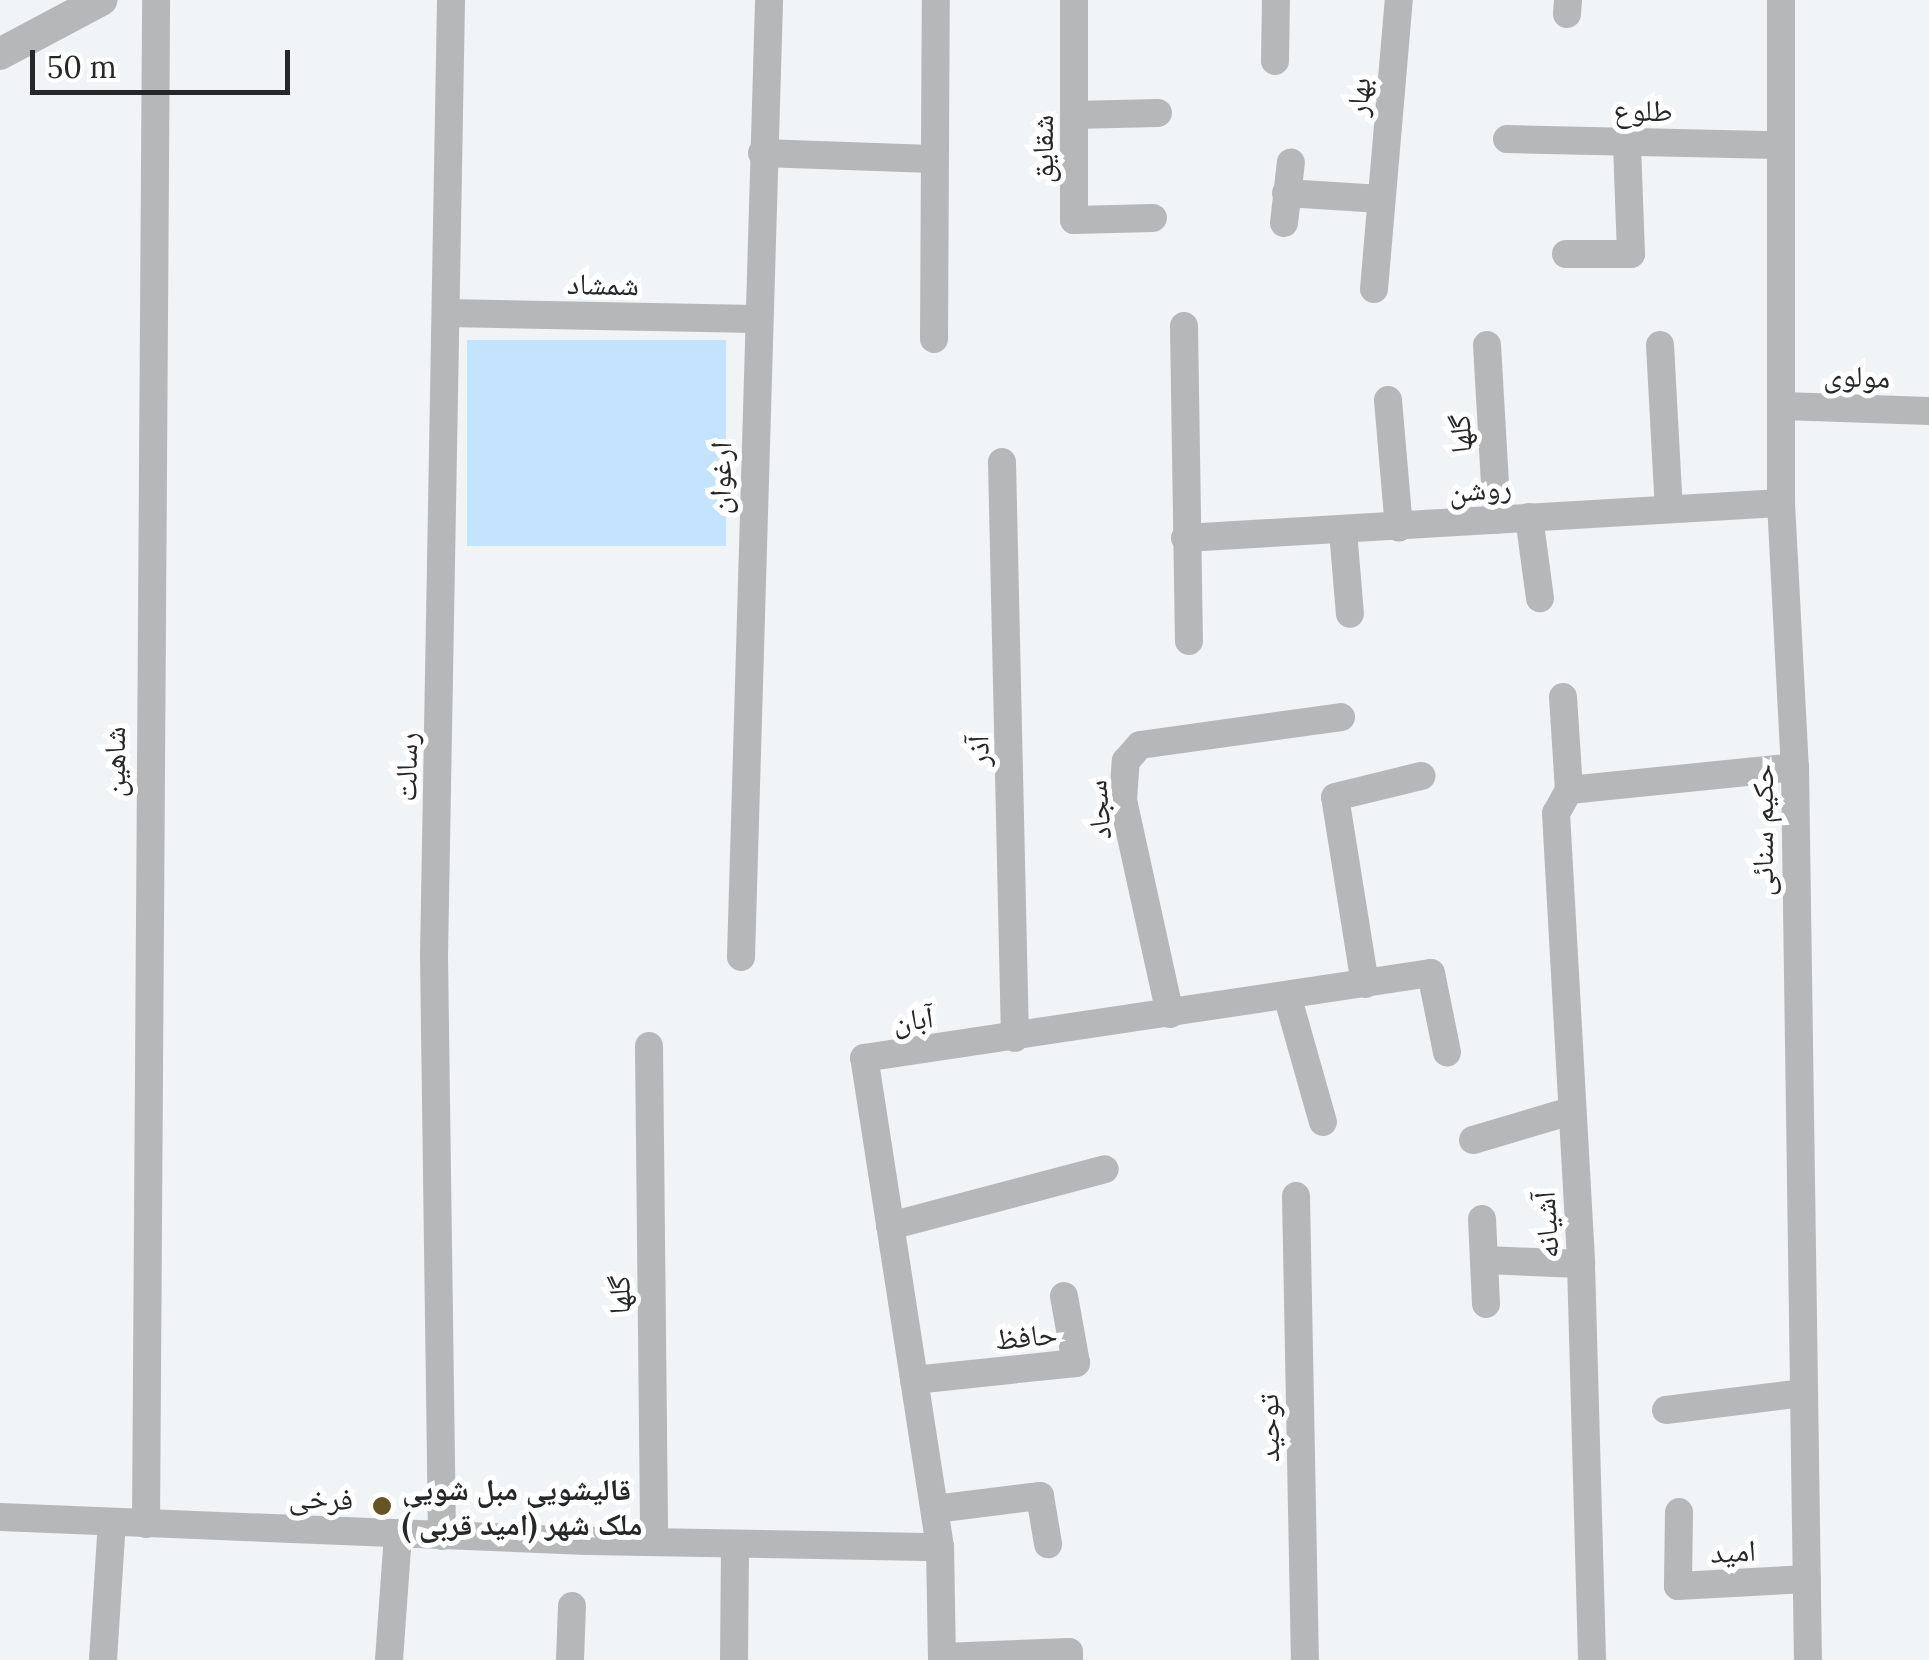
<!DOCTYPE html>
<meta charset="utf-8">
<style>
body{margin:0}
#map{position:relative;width:1929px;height:1660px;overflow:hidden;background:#f0f4f7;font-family:Lora,"Noto Naskh Arabic",serif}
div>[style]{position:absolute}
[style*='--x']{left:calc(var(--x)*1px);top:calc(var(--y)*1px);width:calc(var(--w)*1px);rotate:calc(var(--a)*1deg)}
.green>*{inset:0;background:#c3e3ff;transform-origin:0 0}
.minor>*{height:28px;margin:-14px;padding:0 14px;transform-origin:14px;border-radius:14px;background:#b5b7b8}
.tertiary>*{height:32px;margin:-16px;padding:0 16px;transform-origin:16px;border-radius:16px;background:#b5b7b8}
.dots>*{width:28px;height:28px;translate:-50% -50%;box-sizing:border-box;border:5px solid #fff;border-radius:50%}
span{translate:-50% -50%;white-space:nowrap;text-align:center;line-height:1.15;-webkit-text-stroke:10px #fff;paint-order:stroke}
.street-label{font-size:30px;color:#262728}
.poi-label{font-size:30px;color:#262728;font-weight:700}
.left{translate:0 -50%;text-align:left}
.scale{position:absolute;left:30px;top:50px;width:260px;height:45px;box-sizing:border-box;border:5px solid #262728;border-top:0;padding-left:12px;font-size:30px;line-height:35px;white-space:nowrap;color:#262728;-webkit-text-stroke:8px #fff;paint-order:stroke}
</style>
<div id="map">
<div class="green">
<i style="left:467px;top:340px;width:259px;height:206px"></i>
</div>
<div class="minor">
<i style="--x:1074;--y:0;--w:220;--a:90"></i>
<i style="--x:1074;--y:220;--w:79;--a:-1.5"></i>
<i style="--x:1781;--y:0;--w:503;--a:90"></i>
<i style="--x:1781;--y:503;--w:264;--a:87"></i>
<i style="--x:1795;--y:767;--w:893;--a:89.17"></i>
<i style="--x:1567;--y:14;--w:14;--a:-86"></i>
<i style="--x:1275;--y:61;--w:61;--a:-89.1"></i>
<i style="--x:1074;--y:115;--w:84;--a:-1.4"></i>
<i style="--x:1507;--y:139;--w:270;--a:1.3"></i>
<i style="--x:762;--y:153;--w:170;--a:2"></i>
<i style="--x:1286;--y:193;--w:95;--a:3.6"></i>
<i style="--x:1284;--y:223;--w:61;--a:-83.5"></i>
<i style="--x:1566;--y:254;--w:65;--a:0"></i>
<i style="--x:1631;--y:254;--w:111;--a:-92.1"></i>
<i style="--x:1374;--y:289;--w:290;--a:-85.1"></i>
<i style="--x:447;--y:313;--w:309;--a:1.1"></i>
<i style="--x:1184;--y:326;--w:315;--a:89.1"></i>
<i style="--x:934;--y:339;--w:339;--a:-89.7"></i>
<i style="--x:1487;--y:345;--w:175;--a:86.7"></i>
<i style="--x:1660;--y:345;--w:164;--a:86.9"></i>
<i style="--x:1388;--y:400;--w:128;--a:85.1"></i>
<i style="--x:1783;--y:406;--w:146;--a:2"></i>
<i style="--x:1002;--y:462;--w:576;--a:88.71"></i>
<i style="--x:1529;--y:517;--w:82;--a:82.3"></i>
<i style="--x:1343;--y:531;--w:83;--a:85.2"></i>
<i style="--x:1185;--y:538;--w:597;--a:-3.36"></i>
<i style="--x:1563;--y:697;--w:93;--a:86.3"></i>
<i style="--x:1569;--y:790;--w:26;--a:119"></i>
<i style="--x:1556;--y:813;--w:452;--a:86.8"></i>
<i style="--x:1581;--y:1264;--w:396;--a:88.4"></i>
<i style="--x:1569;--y:790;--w:227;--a:-5.8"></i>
<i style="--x:741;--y:957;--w:957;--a:-88.32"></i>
<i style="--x:1365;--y:984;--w:189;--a:-99.1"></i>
<i style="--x:1335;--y:797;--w:89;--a:-13.7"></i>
<i style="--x:1287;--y:995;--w:132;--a:74.2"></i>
<i style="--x:1170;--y:1014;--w:219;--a:-102.4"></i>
<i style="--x:1123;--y:800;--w:39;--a:-86"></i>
<i style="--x:1126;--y:761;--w:21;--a:-49"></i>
<i style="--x:1140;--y:745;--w:203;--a:-7.9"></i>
<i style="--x:649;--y:1046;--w:496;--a:89.4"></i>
<i style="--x:1473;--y:1140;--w:102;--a:-16.5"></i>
<i style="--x:1296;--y:1196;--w:464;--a:88.9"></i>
<i style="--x:1482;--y:1219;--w:85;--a:87.3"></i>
<i style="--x:890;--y:1226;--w:222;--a:-14.8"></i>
<i style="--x:1485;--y:1260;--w:96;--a:2.4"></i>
<i style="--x:914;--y:1380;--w:163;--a:-6"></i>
<i style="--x:1076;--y:1363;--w:68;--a:-100.2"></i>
<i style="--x:1666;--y:1410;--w:138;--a:-7.1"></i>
<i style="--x:935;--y:1509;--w:106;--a:-7.1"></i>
<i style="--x:1040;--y:1496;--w:49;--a:80.5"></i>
<i style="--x:1679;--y:1512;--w:74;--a:90.8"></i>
<i style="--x:1678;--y:1586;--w:129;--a:-3.1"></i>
<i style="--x:0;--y:1517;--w:587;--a:2.34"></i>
<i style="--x:587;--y:1541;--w:353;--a:1"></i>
<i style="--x:146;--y:1524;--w:1524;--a:-89.62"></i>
<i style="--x:442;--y:1536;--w:580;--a:-90.79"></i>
<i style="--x:434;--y:956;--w:956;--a:-88.98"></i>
<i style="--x:942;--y:1657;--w:127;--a:-2.3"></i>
<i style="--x:1069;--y:1652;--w:8;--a:90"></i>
<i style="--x:103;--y:1660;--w:138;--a:-86.3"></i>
<i style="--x:389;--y:1660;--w:126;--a:-85.9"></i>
<i style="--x:570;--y:1660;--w:54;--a:-87.9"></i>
<i style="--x:734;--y:1660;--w:116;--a:-89.5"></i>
<i style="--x:942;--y:1660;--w:113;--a:-91"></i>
<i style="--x:940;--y:1547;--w:495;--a:-98.8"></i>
<i style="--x:864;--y:1058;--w:573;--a:-8.53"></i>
<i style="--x:1431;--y:973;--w:81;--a:78.6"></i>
</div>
<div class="tertiary">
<i style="--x:0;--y:54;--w:115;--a:-28.1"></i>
</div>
<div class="dots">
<i style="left:382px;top:1506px;background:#635623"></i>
</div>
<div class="street-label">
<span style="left:1358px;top:97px;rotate:-85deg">بهار</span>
<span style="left:1643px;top:110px;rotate:1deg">طلوع</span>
<span style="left:1042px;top:149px;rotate:-90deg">شقایق</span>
<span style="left:603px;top:284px;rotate:1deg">شمشاد</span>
<span style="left:1857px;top:376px;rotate:2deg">مولوی</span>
<span style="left:1460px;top:434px;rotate:-93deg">گلها</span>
<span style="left:720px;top:478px;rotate:-89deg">ارغوان</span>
<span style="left:1480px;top:489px;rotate:-5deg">روشن</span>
<span style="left:978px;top:751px;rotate:-91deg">آذر</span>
<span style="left:114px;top:762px;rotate:-90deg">شاهین</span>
<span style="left:406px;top:767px;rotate:-89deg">رسالت</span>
<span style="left:1098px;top:810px;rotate:-95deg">سجاد</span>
<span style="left:1762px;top:830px;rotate:-90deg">حکیم سنائی</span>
<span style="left:913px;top:1019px;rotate:-7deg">آبان</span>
<span style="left:1546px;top:1225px;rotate:-94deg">آشیانه</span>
<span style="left:619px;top:1295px;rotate:-91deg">گلها</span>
<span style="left:1026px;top:1336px;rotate:-6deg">حافظ</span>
<span style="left:1268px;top:1428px;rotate:-91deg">توحید</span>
<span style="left:321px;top:1498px;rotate:2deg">فرخی</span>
<span style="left:1733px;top:1551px;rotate:-3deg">امید</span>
</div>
<div class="poi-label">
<span class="left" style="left:402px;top:1506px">قالیشویی مبل شویی<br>ملک شهر (امید قربی )</span>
</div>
<div class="scale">50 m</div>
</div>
